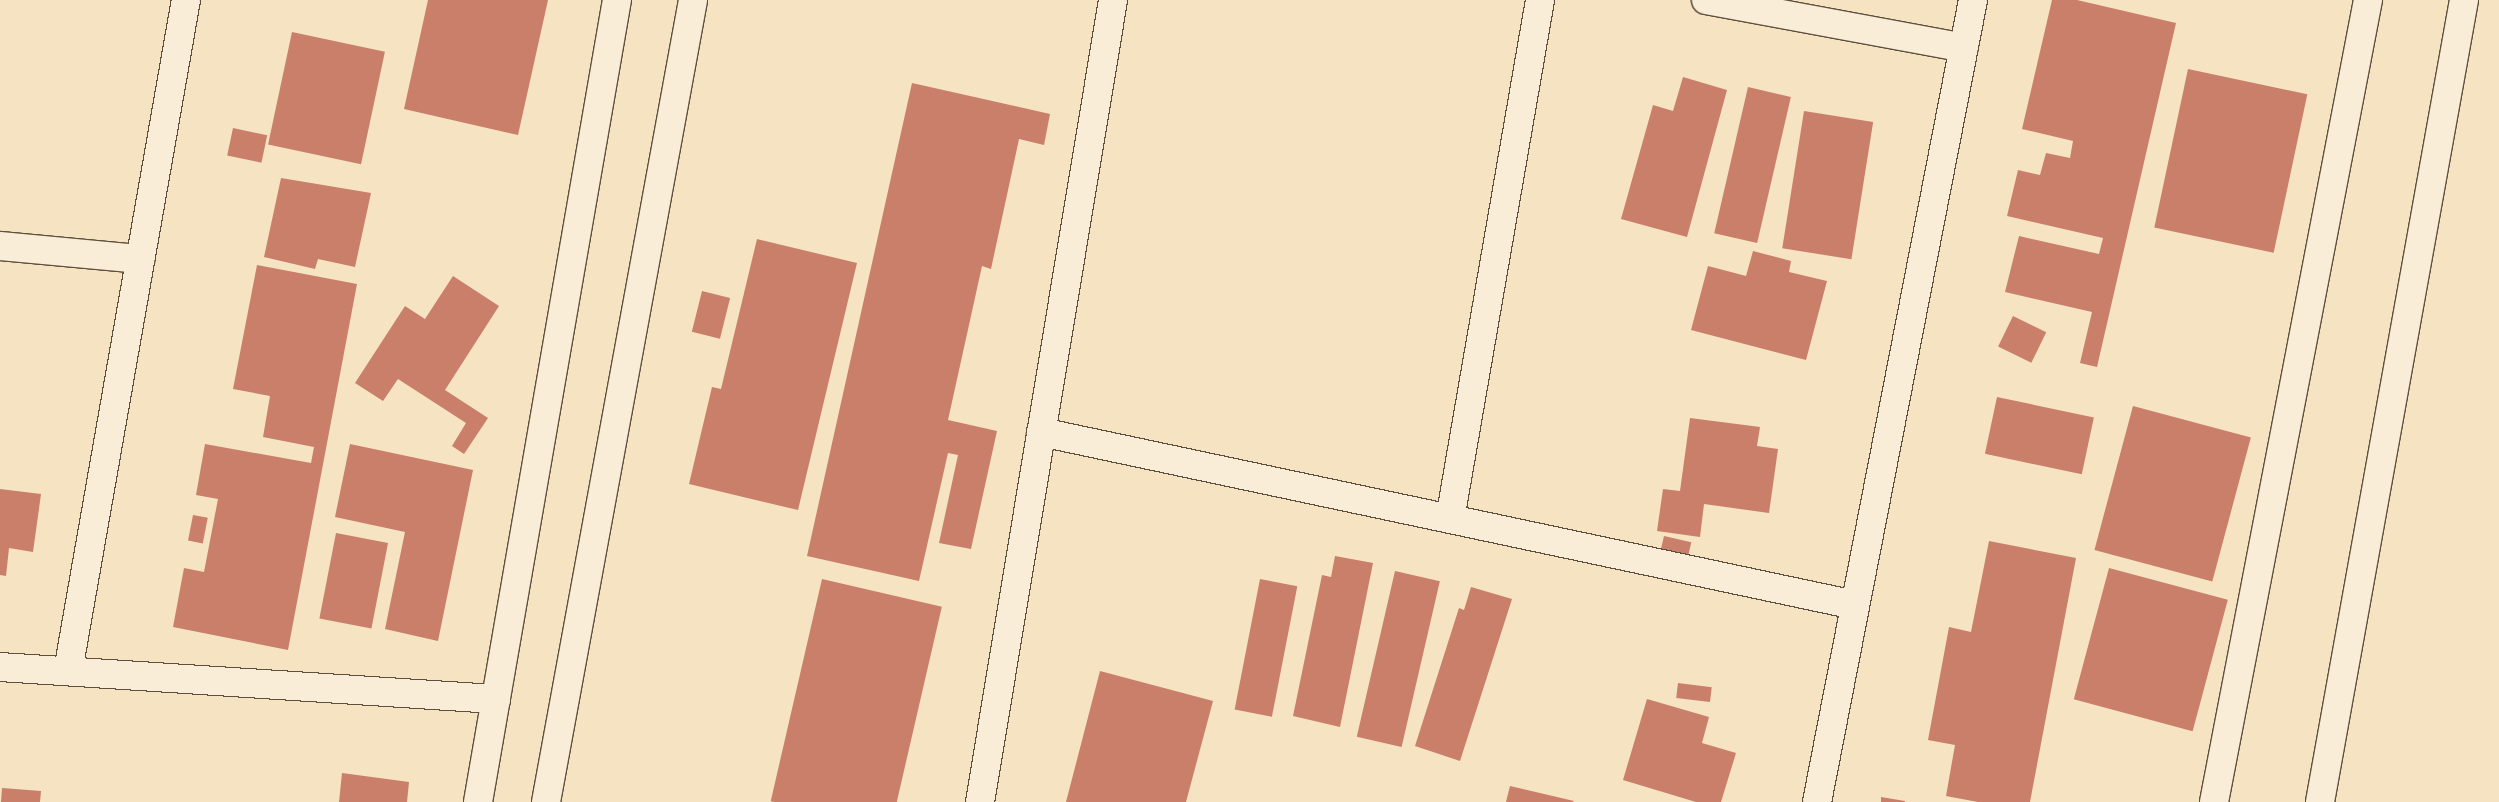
<!DOCTYPE html>
<style>
body{margin:0}
#map{position:relative;width:2499px;height:802px;overflow:hidden;background:#f6e3c1;font-family:"IM FELL DW Pica",serif}
div>[style]{position:absolute}
[style*='--x']{left:calc(var(--x)*1px);top:calc(var(--y)*1px);width:calc(var(--w)*1px);rotate:calc(var(--a)*1deg)}
.building>*{inset:0;background:#c97f69;transform-origin:0 0}
.roads{filter:drop-shadow(1px 0 #5e4f3e) drop-shadow(-1px 0 #5e4f3e) drop-shadow(0 1px #5e4f3e) drop-shadow(0 -1px #5e4f3e)}
.street>*{height:28px;margin:-14px;padding:0 14px;transform-origin:14px;border-radius:14px;background:#f9edd7}
.secondary>*{height:28px;margin:-14px;padding:0 14px;transform-origin:14px;border-radius:14px;background:#f9edd7}
span{translate:-50% -50%;white-space:nowrap;text-align:center;line-height:1.15;-webkit-text-stroke:4px #f9edd7;paint-order:stroke}
</style>
<div id="map">
<div class="building">
<i style="clip-path:polygon(428px 0,548px 0,518px 135px,404px 109px)"></i>
<i style="clip-path:polygon(2052px 0,2077px 0,2176px 23px,2097px 367px,2080px 363px,2092px 312px,2005px 292px,2019px 236px,2099px 254px,2103px 238px,2007px 216px,2018px 170px,2040px 175px,2046px 153px,2070px 158px,2073px 141px,2022px 129px)"></i>
<i style="left:292px;top:32px;width:95px;height:115px;rotate:12deg"></i>
<i style="left:2188px;top:69px;width:122px;height:162px;rotate:12deg"></i>
<i style="clip-path:polygon(1683px 77px,1727px 90px,1687px 237px,1621px 219px,1653px 105px,1673px 111px)"></i>
<i style="clip-path:polygon(912px 83px,1050px 114px,1044px 145px,1019px 139px,991px 269px,982px 266px,948px 420px,997px 431px,971px 549px,939px 543px,958px 455px,948px 453px,919px 581px,807px 556px)"></i>
<i style="left:1748px;top:87px;width:44px;height:150px;rotate:13deg"></i>
<i style="left:1804px;top:111px;width:70px;height:139px;rotate:9deg"></i>
<i style="left:233px;top:128px;width:35px;height:28px;rotate:12deg"></i>
<i style="clip-path:polygon(281px 178px,371px 193px,355px 267px,318px 259px,315px 269px,264px 257px)"></i>
<i style="clip-path:polygon(757px 239px,857px 263px,798px 510px,689px 484px,712px 387px,721px 389px)"></i>
<i style="clip-path:polygon(1753px 251px,1791px 261px,1789px 272px,1827px 281px,1806px 360px,1691px 330px,1708px 266px,1746px 276px)"></i>
<i style="clip-path:polygon(257px 265px,357px 284px,288px 650px,173px 627px,184px 568px,204px 572px,218px 499px,196px 495px,205px 444px,311px 463px,314px 447px,263px 437px,270px 396px,233px 389px)"></i>
<i style="clip-path:polygon(453px 276px,499px 306px,445px 390px,488px 418px,464px 454px,452px 446px,466px 423px,398px 379px,383px 401px,355px 383px,405px 306px,425px 319px)"></i>
<i style="left:702px;top:291px;width:29px;height:42px;rotate:14deg"></i>
<i style="left:2013px;top:316px;width:37px;height:34px;rotate:26deg"></i>
<i style="left:1997px;top:397px;width:99px;height:58px;rotate:12deg"></i>
<i style="left:2133px;top:406px;width:122px;height:149px;rotate:15deg"></i>
<i style="clip-path:polygon(1690px 418px,1760px 427px,1757px 446px,1778px 449px,1769px 513px,1704px 504px,1700px 537px,1657px 531px,1663px 489px,1680px 491px)"></i>
<i style="clip-path:polygon(350px 444px,473px 470px,438px 641px,385px 629px,405px 532px,335px 517px)"></i>
<i style="clip-path:polygon(0 489px,41px 494px,33px 552px,9px 548px,6px 576px,0 575px)"></i>
<i style="left:193px;top:515px;width:15px;height:26px;rotate:11deg"></i>
<i style="left:336px;top:533px;width:53px;height:87px;rotate:11deg"></i>
<i style="left:1664px;top:536px;width:28px;height:22px;rotate:13deg"></i>
<i style="clip-path:polygon(1989px 541px,2076px 558px,2030px 802px,1978px 802px,1946px 796px,1955px 745px,1928px 740px,1949px 627px,1971px 632px)"></i>
<i style="clip-path:polygon(1335px 556px,1373px 563px,1340px 727px,1293px 716px,1322px 575px,1331px 577px)"></i>
<i style="left:2109px;top:568px;width:123px;height:136px;rotate:15deg"></i>
<i style="left:1395px;top:571px;width:46px;height:170px;rotate:13deg"></i>
<i style="left:822px;top:579px;width:123px;height:228px;rotate:13deg"></i>
<i style="left:1260px;top:579px;width:38px;height:133px;rotate:11deg"></i>
<i style="clip-path:polygon(1471px 587px,1512px 599px,1460px 761px,1415px 746px,1459px 608px,1464px 610px)"></i>
<i style="clip-path:polygon(1100px 671px,1213px 701px,1186px 802px,1066px 802px)"></i>
<i style="left:1678px;top:683px;width:34px;height:15px;rotate:7deg"></i>
<i style="clip-path:polygon(1647px 699px,1709px 717px,1702px 743px,1736px 753px,1721px 802px,1696px 802px,1623px 780px)"></i>
<i style="clip-path:polygon(342px 773px,409px 782px,407px 802px,339px 802px)"></i>
<i style="clip-path:polygon(1510px 786px,1574px 801px,1573px 802px,1506px 802px)"></i>
<i style="clip-path:polygon(2px 788px,41px 791px,40px 802px,1px 802px)"></i>
<i style="clip-path:polygon(1881px 797px,1905px 801px,1905px 802px,1881px 802px)"></i>
</div>
<div class="roads">
<div class="street">
<i style="--x:1706;--y:0;--w:262;--a:10.5"></i>
<i style="--x:0;--y:246;--w:141;--a:5.3"></i>
<i style="--x:1041;--y:432;--w:832;--a:12"></i>
<i style="--x:1450;--y:519;--w:527;--a:-80.16"></i>
<i style="--x:0;--y:667;--w:497;--a:3.7"></i>
<i style="--x:68;--y:671;--w:681;--a:-80.03"></i>
<i style="--x:478;--y:802;--w:814;--a:-80.17"></i>
<i style="--x:546;--y:802;--w:815;--a:-79.61"></i>
<i style="--x:980;--y:802;--w:813;--a:-80.58"></i>
<i style="--x:1817;--y:802;--w:817;--a:-78.99"></i>
</div>
<div class="secondary">
<i style="--x:2214;--y:802;--w:817;--a:-79.13"></i>
<i style="--x:2320;--y:802;--w:815;--a:-79.82"></i>
</div>
</div>
</div>
